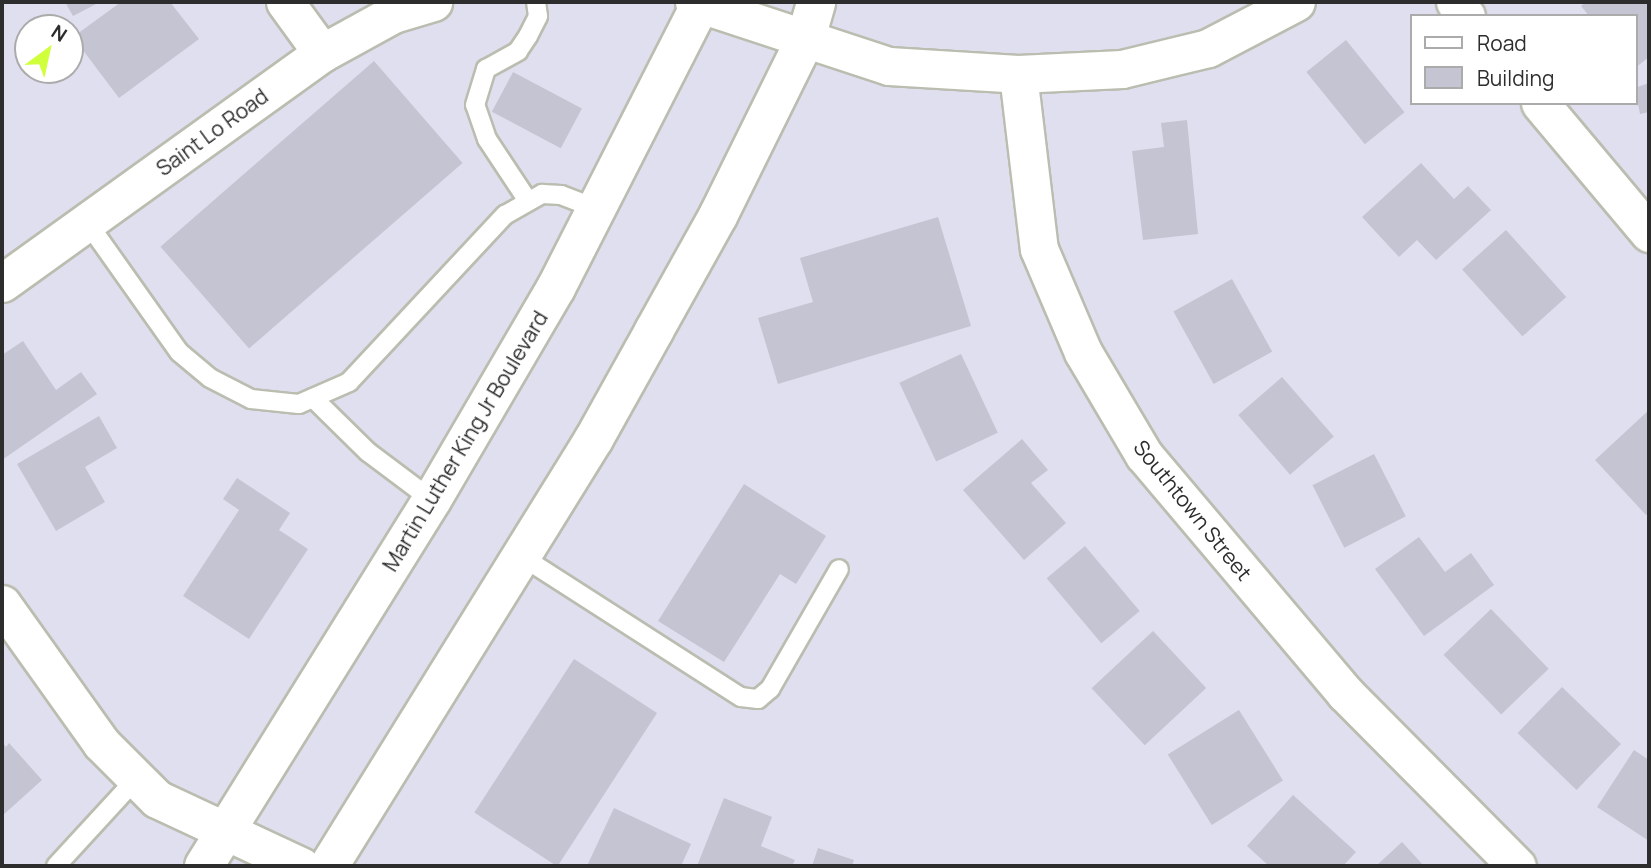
<!DOCTYPE html>
<style>
body{margin:0}
#map{position:relative;width:1651px;height:868px;overflow:hidden;background:#dfdfef;font-family:Manrope,sans-serif}
div>[style]{position:absolute}
[style*='--x']{left:calc(var(--x)*1px);top:calc(var(--y)*1px);width:calc(var(--w)*1px);rotate:calc(var(--a)*1deg)}
.building>*{inset:0;background:#c4c4d2;transform-origin:0 0}
.roads{filter:drop-shadow(2px 0 #babdaf) drop-shadow(-2px 0 #babdaf) drop-shadow(0 2px #babdaf) drop-shadow(0 -2px #babdaf)}
.service>*{height:18px;margin:-9px;padding:0 9px;transform-origin:9px;border-radius:9px;background:#fff}
.minor>*{height:37px;margin:-18.5px;padding:0 18.5px;transform-origin:18.5px;border-radius:18.5px;background:#fff}
.secondary>*{height:38px;margin:-19px;padding:0 19px;transform-origin:19px;border-radius:19px;background:#fff}
span{translate:-50% -50%;white-space:nowrap;text-align:center;line-height:1.15;-webkit-text-stroke:5px #fff;paint-order:stroke}
.street-label{font-size:21px;color:#2d2d2d}
.frame{position:absolute;inset:0;border:4px solid #2d2d2d;pointer-events:none}
.legend{position:absolute;left:1410px;top:14px;width:228px;height:91px;box-sizing:border-box;background:#fff;border:2px solid #ababab;margin:0;padding:9px 12px;list-style:none;font-size:21px;color:#2d2d2d}
.legend li{display:flex;align-items:center;gap:14px;height:35px}
.legend b{width:35px;border:2px solid #ababab}
.north{position:absolute;left:14px;top:14px;width:70px;height:70px;box-sizing:border-box;background:#fff;border:2px solid #ababab;border-radius:50%;rotate:33deg;font-size:19px;font-weight:700;line-height:28px;text-align:center;color:#2d2d2d}
.north::after{content:'';display:block;margin:auto;width:24px;height:32px;background:#d0ff3c;clip-path:polygon(50% 0,100% 100%,50% 72%,0 100%)}
</style>
<div id="map">
<div class="building">
<i style="clip-path:polygon(65px 2px,100px 2px,73px 16px)"></i>
<i style="clip-path:polygon(121px 2px,170px 2px,199px 39px,119px 98px,73px 37px)"></i>
<i style="clip-path:polygon(1586px 2px,1649px 2px,1649px 57px,1635px 68px,1635px 16px,1589px 16px,1581px 6px)"></i>
<i style="left:1346px;top:40px;width:93px;height:51px;rotate:51deg"></i>
<i style="left:374px;top:61px;width:135px;height:283px;rotate:49deg"></i>
<i style="left:513px;top:72px;width:78px;height:45px;rotate:28deg"></i>
<i style="clip-path:polygon(1649px 83px,1649px 112px,1640px 114px,1635px 88px)"></i>
<i style="clip-path:polygon(1187px 120px,1198px 234px,1143px 240px,1132px 151px,1164px 147px,1161px 123px)"></i>
<i style="clip-path:polygon(1421px 163px,1454px 199px,1468px 186px,1491px 210px,1436px 260px,1417px 240px,1399px 257px,1362px 217px)"></i>
<i style="clip-path:polygon(938px 217px,971px 326px,778px 384px,758px 318px,813px 302px,800px 258px)"></i>
<i style="left:1506px;top:230px;width:90px;height:59px;rotate:48deg"></i>
<i style="left:1232px;top:279px;width:83px;height:67px;rotate:61deg"></i>
<i style="clip-path:polygon(23px 341px,56px 390px,81px 372px,97px 394px,2px 460px,2px 355px)"></i>
<i style="left:961px;top:354px;width:87px;height:68px;rotate:65deg"></i>
<i style="left:1282px;top:377px;width:79px;height:58px;rotate:49deg"></i>
<i style="clip-path:polygon(1649px 410px,1649px 513px,1646px 515px,1595px 460px)"></i>
<i style="clip-path:polygon(99px 416px,117px 448px,85px 467px,105px 502px,56px 531px,17px 464px)"></i>
<i style="clip-path:polygon(1022px 439px,1048px 470px,1031px 483px,1066px 523px,1024px 560px,963px 490px)"></i>
<i style="left:1374px;top:454px;width:70px;height:69px;rotate:63deg"></i>
<i style="clip-path:polygon(237px 478px,290px 513px,279px 530px,308px 549px,249px 639px,183px 596px,239px 510px,223px 499px)"></i>
<i style="clip-path:polygon(744px 484px,826px 536px,796px 584px,780px 574px,724px 662px,658px 621px)"></i>
<i style="clip-path:polygon(1419px 537px,1445px 572px,1471px 553px,1494px 585px,1424px 636px,1375px 569px)"></i>
<i style="left:1085px;top:546px;width:85px;height:50px;rotate:50deg"></i>
<i style="left:1491px;top:609px;width:83px;height:66px;rotate:46deg"></i>
<i style="left:1153px;top:631px;width:78px;height:84px;rotate:47deg"></i>
<i style="left:574px;top:659px;width:99px;height:183px;rotate:33deg"></i>
<i style="left:1562px;top:687px;width:82px;height:64px;rotate:44deg"></i>
<i style="left:1239px;top:710px;width:83px;height:84px;rotate:58deg"></i>
<i style="clip-path:polygon(2px 742px,6px 747px,9px 743px,42px 780px,2px 816px)"></i>
<i style="clip-path:polygon(1634px 750px,1649px 760px,1649px 841px,1597px 807px)"></i>
<i style="clip-path:polygon(1293px 795px,1356px 852px,1343px 866px,1269px 866px,1247px 846px)"></i>
<i style="clip-path:polygon(724px 798px,772px 817px,761px 846px,795px 860px,792px 866px,697px 866px)"></i>
<i style="clip-path:polygon(614px 808px,691px 844px,681px 866px,587px 866px)"></i>
<i style="clip-path:polygon(1402px 842px,1424px 866px,1376px 866px)"></i>
<i style="clip-path:polygon(818px 848px,854px 860px,852px 866px,812px 866px)"></i>
</div>
<div class="roads">
<div class="service">
<i style="--x:528;--y:201;--w:74;--a:-123.5"></i>
<i style="--x:487;--y:139;--w:36;--a:-109"></i>
<i style="--x:475;--y:105;--w:38;--a:-73"></i>
<i style="--x:486;--y:69;--w:37;--a:-29"></i>
<i style="--x:518;--y:51;--w:18;--a:-56"></i>
<i style="--x:528;--y:36;--w:22;--a:-63"></i>
<i style="--x:538;--y:16;--w:14;--a:-98"></i>
<i style="--x:87;--y:222;--w:159;--a:54.7"></i>
<i style="--x:179;--y:352;--w:40;--a:40"></i>
<i style="--x:210;--y:378;--w:46;--a:27.1"></i>
<i style="--x:251;--y:399;--w:48;--a:5.9"></i>
<i style="--x:299;--y:404;--w:55;--a:-23.7"></i>
<i style="--x:349;--y:382;--w:229;--a:-47"></i>
<i style="--x:505;--y:215;--w:43;--a:-29.6"></i>
<i style="--x:542;--y:194;--w:19;--a:3"></i>
<i style="--x:561;--y:195;--w:39;--a:21"></i>
<i style="--x:313;--y:398;--w:77;--a:44.5"></i>
<i style="--x:368;--y:452;--w:80;--a:36.9"></i>
<i style="--x:521;--y:556;--w:261;--a:32.7"></i>
<i style="--x:741;--y:697;--w:17;--a:7"></i>
<i style="--x:758;--y:699;--w:16;--a:-40"></i>
<i style="--x:770;--y:689;--w:138;--a:-60.1"></i>
<i style="--x:56;--y:866;--w:118;--a:-47.4"></i>
</div>
<div class="minor">
<i style="--x:285;--y:2;--w:63;--a:54"></i>
<i style="--x:694;--y:2;--w:205;--a:18.2"></i>
<i style="--x:889;--y:66;--w:129;--a:3.5"></i>
<i style="--x:1018;--y:74;--w:104;--a:-2.8"></i>
<i style="--x:1122;--y:69;--w:89;--a:-13.7"></i>
<i style="--x:1208;--y:48;--w:99;--a:-27.6"></i>
<i style="--x:1455;--y:2;--w:18;--a:52"></i>
<i style="--x:1018;--y:74;--w:176;--a:83.2"></i>
<i style="--x:1039;--y:249;--w:112;--a:66.9"></i>
<i style="--x:1083;--y:352;--w:120;--a:59.4"></i>
<i style="--x:1144;--y:455;--w:312;--a:49.8"></i>
<i style="--x:1345;--y:693;--w:244;--a:45.2"></i>
<i style="--x:1540;--y:103;--w:170;--a:50"></i>
<i style="--x:2;--y:283;--w:394;--a:-35.7"></i>
<i style="--x:322;--y:53;--w:81;--a:-28.8"></i>
<i style="--x:393;--y:14;--w:42;--a:-16.7"></i>
<i style="--x:2;--y:604;--w:171;--a:54.5"></i>
<i style="--x:101;--y:743;--w:79;--a:45"></i>
<i style="--x:157;--y:799;--w:159;--a:25"></i>
</div>
<div class="secondary">
<i style="--x:204;--y:866;--w:431;--a:-58.1"></i>
<i style="--x:432;--y:500;--w:246;--a:-59.7"></i>
<i style="--x:556;--y:288;--w:321;--a:-63"></i>
<i style="--x:329;--y:866;--w:503;--a:-58.18"></i>
<i style="--x:594;--y:439;--w:124;--a:-60.9"></i>
<i style="--x:654;--y:331;--w:132;--a:-60.9"></i>
<i style="--x:718;--y:216;--w:199;--a:-63.7"></i>
<i style="--x:806;--y:38;--w:37;--a:-74"></i>
</div>
</div>
<div class="street-label">
<span style="left:212px;top:132px;rotate:-36deg">Saint Lo Road</span>
<span style="left:465px;top:441px;rotate:-59deg">Martin Luther King Jr Boulevard</span>
<span style="left:1193px;top:510px;rotate:51deg">Southtown Street</span>
</div>
<div class="frame"></div>
<ul class="legend">
<li><b style="height:9px;background:#fff"></b>Road</li>
<li><b style="height:19px;background:#c4c4d2"></b>Building</li>
</ul>
<div class="north">N</div>
</div>
